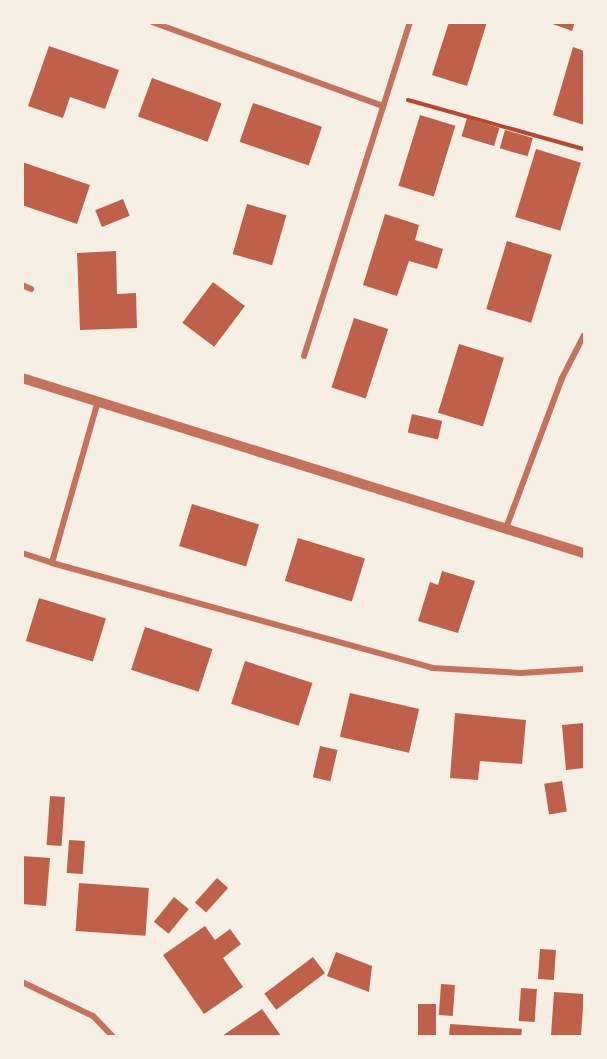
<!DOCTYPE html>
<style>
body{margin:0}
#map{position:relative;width:607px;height:1059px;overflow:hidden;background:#f6efe4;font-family:"Fira Sans Condensed",sans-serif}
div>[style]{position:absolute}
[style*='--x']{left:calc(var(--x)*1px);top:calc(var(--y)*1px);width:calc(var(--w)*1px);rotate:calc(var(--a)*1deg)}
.building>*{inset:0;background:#bf614a;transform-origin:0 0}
.path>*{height:4px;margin:-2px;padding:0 2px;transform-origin:2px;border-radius:2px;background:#b5482f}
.minor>*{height:6px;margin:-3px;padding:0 3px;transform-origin:3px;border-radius:3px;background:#c5725c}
.tertiary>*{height:10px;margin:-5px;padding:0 5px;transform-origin:5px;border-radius:5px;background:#c5725c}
span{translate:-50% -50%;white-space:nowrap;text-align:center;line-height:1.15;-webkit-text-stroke:6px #f6efe4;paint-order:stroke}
.frame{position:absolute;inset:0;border:24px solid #f6efe4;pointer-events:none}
</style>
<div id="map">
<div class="building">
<i style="clip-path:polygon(449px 22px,487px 22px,467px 86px,432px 75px)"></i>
<i style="clip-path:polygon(547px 22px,575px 22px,572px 31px)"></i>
<i style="clip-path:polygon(49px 46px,119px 70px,105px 109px,70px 97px,63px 118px,28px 106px)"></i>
<i style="clip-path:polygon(573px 47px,584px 51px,584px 125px,553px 115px)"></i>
<i style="left:152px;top:78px;width:74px;height:41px;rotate:20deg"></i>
<i style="left:253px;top:103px;width:73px;height:41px;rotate:19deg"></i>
<i style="left:420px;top:115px;width:37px;height:74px;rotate:17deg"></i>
<i style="left:467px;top:118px;width:34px;height:19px;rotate:17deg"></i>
<i style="left:505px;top:130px;width:29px;height:19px;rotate:16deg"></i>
<i style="left:536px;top:149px;width:47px;height:71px;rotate:17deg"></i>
<i style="clip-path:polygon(22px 162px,90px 185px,77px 224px,22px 205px)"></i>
<i style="left:123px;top:199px;width:18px;height:30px;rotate:68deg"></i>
<i style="left:247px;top:204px;width:41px;height:52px;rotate:16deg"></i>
<i style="clip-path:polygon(385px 214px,419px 225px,415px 240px,443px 249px,437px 269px,409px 261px,397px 296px,363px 285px)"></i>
<i style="left:507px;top:241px;width:47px;height:71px;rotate:17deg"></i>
<i style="clip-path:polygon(116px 251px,117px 294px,136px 293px,137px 328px,80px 330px,77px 253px)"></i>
<i style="left:213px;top:282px;width:40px;height:51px;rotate:37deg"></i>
<i style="left:354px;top:318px;width:36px;height:73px;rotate:18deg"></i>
<i style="left:459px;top:344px;width:47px;height:72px;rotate:17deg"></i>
<i style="left:412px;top:414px;width:31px;height:19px;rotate:13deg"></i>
<i style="left:192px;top:504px;width:70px;height:44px;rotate:17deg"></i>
<i style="left:298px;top:538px;width:70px;height:45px;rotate:17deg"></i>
<i style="clip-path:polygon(442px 571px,475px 581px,458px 633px,418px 621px,430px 582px,438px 585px)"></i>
<i style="left:39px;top:598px;width:70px;height:45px;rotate:17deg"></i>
<i style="left:145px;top:627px;width:71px;height:45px;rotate:18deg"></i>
<i style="left:245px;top:661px;width:71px;height:45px;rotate:18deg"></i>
<i style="left:350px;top:693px;width:71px;height:45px;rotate:13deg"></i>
<i style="clip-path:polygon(455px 713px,526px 720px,522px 764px,480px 761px,478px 780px,450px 778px)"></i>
<i style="clip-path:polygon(584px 723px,584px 768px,566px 770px,562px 725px)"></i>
<i style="left:320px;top:746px;width:18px;height:32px;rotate:13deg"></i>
<i style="left:562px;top:781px;width:31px;height:18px;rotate:81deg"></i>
<i style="left:50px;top:796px;width:15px;height:49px;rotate:4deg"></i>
<i style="left:69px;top:840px;width:16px;height:33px;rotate:4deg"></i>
<i style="clip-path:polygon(22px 856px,50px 858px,46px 906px,22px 904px)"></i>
<i style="left:217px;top:878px;width:15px;height:33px;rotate:42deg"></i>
<i style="left:79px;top:883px;width:70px;height:48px;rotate:4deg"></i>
<i style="left:174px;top:897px;width:19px;height:32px;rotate:39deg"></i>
<i style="clip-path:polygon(205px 926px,215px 940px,230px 929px,241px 944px,223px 958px,243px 987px,204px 1014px,163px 955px)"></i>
<i style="left:540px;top:949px;width:16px;height:30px;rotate:4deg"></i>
<i style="clip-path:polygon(336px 952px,372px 966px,369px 992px,327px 976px)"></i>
<i style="left:313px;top:957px;width:20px;height:61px;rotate:53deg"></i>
<i style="left:441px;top:984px;width:14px;height:31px;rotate:4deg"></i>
<i style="left:521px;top:988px;width:16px;height:33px;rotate:4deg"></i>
<i style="left:554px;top:992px;width:30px;height:44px;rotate:4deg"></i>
<i style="left:418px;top:1004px;width:18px;height:32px"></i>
<i style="clip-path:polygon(262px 1009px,281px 1036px,222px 1036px)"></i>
<i style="clip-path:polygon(450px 1024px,522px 1029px,521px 1036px,449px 1036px)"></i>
</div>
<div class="path">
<i style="--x:408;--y:100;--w:183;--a:15.6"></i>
</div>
<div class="minor">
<i style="--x:152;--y:22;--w:246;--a:20"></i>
<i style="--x:22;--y:285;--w:10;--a:24"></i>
<i style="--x:304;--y:356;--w:350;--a:-72.4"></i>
<i style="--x:98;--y:401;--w:168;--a:105.9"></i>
<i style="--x:52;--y:563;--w:394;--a:15.4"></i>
<i style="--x:432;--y:668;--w:89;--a:3.2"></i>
<i style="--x:521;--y:673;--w:63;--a:-3.6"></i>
<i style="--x:506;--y:528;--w:160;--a:-69.5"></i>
<i style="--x:562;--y:378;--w:48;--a:-62.9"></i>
<i style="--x:22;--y:553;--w:32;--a:18"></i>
<i style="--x:22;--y:982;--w:79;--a:25.6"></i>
<i style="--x:93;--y:1016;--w:28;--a:46"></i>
</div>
<div class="tertiary">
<i style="--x:22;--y:378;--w:589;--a:17.3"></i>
</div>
<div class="frame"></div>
</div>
